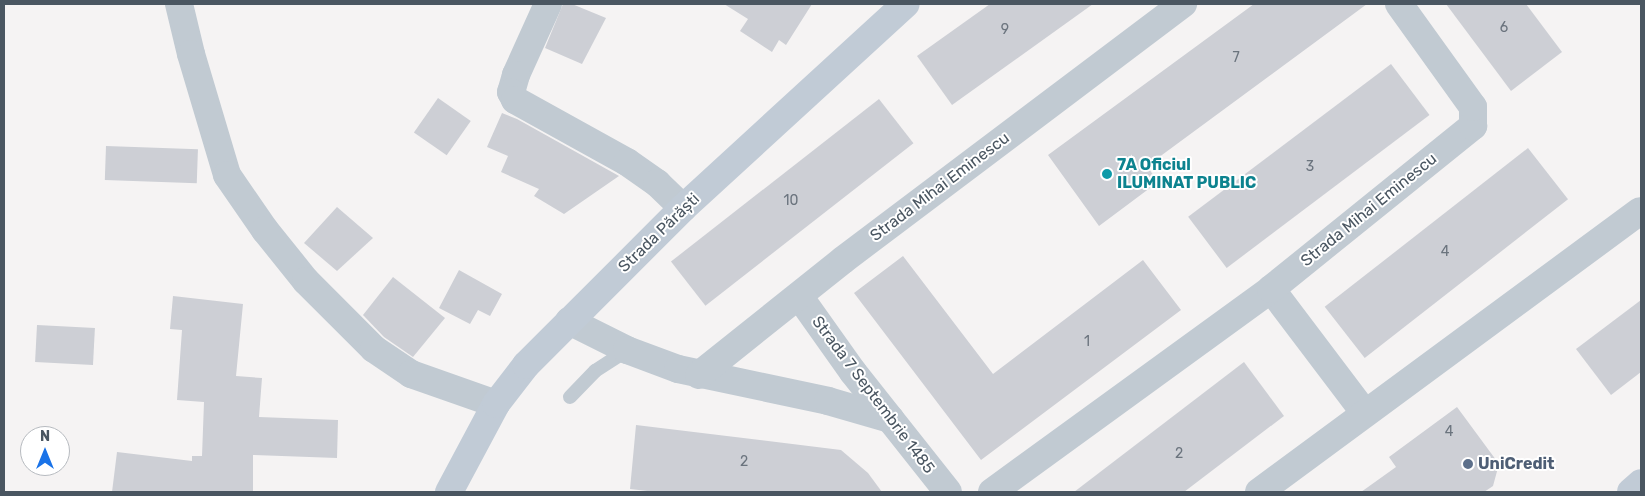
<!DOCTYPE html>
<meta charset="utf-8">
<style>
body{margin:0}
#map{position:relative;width:1645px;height:496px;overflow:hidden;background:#f5f3f3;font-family:Rubik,sans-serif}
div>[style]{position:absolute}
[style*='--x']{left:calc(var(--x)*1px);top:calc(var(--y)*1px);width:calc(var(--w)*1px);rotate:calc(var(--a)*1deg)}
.building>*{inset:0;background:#cdcfd5;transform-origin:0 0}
.lane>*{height:14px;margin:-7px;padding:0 7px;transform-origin:7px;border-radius:7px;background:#c1cad2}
.street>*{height:28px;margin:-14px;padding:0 14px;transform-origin:14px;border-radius:14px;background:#c1cad2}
.secondary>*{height:28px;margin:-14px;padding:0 14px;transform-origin:14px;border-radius:14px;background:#c1cbd6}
.dots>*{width:14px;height:14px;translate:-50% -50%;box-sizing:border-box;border:2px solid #fff;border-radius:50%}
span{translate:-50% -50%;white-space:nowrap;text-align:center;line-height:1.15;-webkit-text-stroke:4px #fff;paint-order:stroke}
.number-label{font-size:14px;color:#6b747e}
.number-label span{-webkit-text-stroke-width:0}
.culture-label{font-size:16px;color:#0d838f;font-weight:700}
.left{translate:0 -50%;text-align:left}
.street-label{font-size:16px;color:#4a5661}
.service-label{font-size:16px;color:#4e5e75;font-weight:700}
.frame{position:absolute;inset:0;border:5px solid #4a5661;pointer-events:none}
.north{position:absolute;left:20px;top:426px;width:50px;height:50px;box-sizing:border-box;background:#fff;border:1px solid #b7bbc0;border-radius:50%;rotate:0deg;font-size:14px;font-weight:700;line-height:20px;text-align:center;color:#4a5661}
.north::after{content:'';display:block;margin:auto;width:18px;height:22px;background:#1a73e8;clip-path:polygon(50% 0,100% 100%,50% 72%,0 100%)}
</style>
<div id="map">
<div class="building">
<i style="clip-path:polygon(563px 4px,572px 4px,606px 18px,582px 64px,545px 48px)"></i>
<i style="clip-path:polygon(724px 4px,812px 4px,786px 45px,779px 40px,772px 52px,740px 31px,748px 19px)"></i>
<i style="clip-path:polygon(990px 4px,1093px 4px,952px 105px,917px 56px)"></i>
<i style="clip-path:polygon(1254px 4px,1367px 4px,1147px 166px,1158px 182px,1099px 226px,1048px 155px)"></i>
<i style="clip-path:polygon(1446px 4px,1526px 4px,1562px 52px,1511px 91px)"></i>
<i style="left:1391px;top:64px;width:64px;height:254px;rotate:53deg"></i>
<i style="left:438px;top:98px;width:40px;height:42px;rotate:35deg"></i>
<i style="left:879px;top:99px;width:56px;height:264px;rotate:52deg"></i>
<i style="clip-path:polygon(502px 113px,517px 119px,619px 176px,564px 214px,534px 196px,539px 189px,501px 172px,508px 156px,487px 147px)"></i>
<i style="left:106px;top:146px;width:92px;height:34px;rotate:2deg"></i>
<i style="left:1528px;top:148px;width:65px;height:258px;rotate:52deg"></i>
<i style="clip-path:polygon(337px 207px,373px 238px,337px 271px,304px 243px)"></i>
<i style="clip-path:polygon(903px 256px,993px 374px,1143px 260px,1181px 310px,981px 460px,854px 293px)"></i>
<i style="clip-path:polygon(459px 270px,502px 294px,490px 316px,478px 310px,470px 324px,439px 308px)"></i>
<i style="clip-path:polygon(393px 277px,445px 318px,413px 357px,384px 337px,363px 315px)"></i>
<i style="clip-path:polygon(173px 296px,243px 304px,236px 376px,262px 378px,259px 417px,338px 420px,337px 458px,253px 455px,253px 492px,112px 492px,117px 452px,192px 461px,192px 456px,202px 456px,204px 402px,177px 400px,182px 330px,170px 329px)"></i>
<i style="clip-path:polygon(1641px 300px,1641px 372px,1611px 395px,1576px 349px)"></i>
<i style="left:37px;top:325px;width:58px;height:37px;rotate:3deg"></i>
<i style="clip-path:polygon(1244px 362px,1284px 416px,1184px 492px,1074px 492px)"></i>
<i style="clip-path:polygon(1457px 407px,1499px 464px,1493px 486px,1484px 492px,1361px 492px,1396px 467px,1389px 457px)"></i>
<i style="clip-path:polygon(636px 425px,841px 450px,868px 473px,882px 492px,656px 492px,630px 489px)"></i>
</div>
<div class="lane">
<i style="--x:570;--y:397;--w:36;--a:-46"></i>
<i style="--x:595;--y:371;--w:38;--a:-33"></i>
</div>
<div class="street">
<i style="--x:179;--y:4;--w:51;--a:76.5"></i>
<i style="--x:191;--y:54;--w:126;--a:73.4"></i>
<i style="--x:227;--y:175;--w:67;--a:55.4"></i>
<i style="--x:265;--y:230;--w:65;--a:51.2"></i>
<i style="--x:306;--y:281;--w:96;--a:45"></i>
<i style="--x:374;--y:349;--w:45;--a:34"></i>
<i style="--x:411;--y:374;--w:90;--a:19.4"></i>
<i style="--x:548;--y:4;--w:78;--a:114.3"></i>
<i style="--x:516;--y:75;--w:18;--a:106"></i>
<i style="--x:511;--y:92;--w:9;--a:63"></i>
<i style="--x:515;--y:100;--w:128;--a:29"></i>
<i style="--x:627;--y:162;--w:37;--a:35"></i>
<i style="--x:657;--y:183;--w:36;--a:44"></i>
<i style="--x:1271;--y:289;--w:154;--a:52.9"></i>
<i style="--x:799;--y:296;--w:93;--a:54.6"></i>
<i style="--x:853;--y:372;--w:153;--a:51.6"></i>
<i style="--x:569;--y:321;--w:65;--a:26.6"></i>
<i style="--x:627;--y:350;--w:54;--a:20.4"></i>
<i style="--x:678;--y:369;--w:153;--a:12"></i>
<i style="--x:828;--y:401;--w:65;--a:16.2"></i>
<i style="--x:699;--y:375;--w:184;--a:-38.6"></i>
<i style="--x:843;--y:260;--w:426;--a:-37"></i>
<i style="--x:992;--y:492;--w:345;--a:-36"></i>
<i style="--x:1271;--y:289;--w:260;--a:-38.9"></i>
<i style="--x:1473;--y:126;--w:19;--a:-90"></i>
<i style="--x:1473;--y:107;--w:127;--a:-125.7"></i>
<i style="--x:1259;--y:492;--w:473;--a:-36.4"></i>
</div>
<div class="secondary">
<i style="--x:449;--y:492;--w:100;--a:-61.9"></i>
<i style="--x:496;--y:404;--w:49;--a:-52.4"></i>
<i style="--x:526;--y:365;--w:222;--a:-45"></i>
<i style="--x:683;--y:208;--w:302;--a:-42.5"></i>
<i style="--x:1631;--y:492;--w:13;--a:-42"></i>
</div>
<div class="dots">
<i style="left:1107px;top:174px;background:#0f9aa8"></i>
<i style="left:1468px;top:464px;background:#5c6f8a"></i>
</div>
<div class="number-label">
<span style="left:1504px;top:28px">6</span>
<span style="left:1005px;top:30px">9</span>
<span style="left:1236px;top:58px">7</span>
<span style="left:1310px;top:167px">3</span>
<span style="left:791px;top:201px">10</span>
<span style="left:1445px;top:252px">4</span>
<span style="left:1087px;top:342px">1</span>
<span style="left:1449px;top:432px">4</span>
<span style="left:1179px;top:454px">2</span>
<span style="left:744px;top:462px">2</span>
</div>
<div class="culture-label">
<span class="left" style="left:1117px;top:174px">7A Oficiul<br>ILUMINAT PUBLIC</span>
</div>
<div class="street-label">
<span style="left:940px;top:187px;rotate:-37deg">Strada Mihai Eminescu</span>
<span style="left:1369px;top:210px;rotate:-39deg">Strada Mihai Eminescu</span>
<span style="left:659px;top:233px;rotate:-44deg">Strada Părăști</span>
<span style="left:873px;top:395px;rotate:53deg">Strada 7 Septembrie 1485</span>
</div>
<div class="service-label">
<span class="left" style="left:1478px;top:464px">UniCredit</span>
</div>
<div class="frame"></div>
<div class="north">N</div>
</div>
